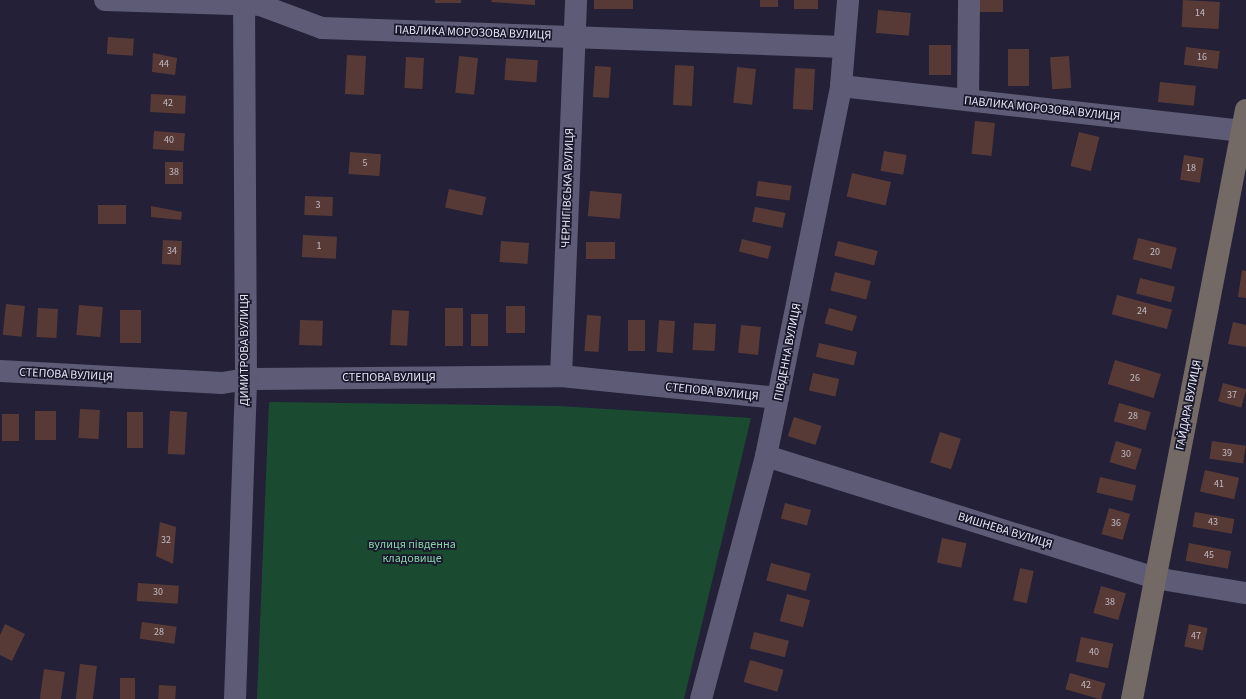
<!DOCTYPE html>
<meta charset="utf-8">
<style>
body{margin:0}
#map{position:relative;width:1246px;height:699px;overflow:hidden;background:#232037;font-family:"Source Sans 3",sans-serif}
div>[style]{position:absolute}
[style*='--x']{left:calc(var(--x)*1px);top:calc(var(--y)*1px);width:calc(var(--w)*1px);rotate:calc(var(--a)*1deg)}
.green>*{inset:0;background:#1a4b31}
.building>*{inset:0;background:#573a36;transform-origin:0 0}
.street>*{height:22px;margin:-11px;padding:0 11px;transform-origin:11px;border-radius:11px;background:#5d5b75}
.secondary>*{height:22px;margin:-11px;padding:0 11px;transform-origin:11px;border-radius:11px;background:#736a66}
span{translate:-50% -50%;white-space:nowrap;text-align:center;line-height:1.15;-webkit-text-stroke:3.5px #19172c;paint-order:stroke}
.number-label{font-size:10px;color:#c2bbc5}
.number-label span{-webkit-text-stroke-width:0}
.street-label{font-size:12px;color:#e6e6f5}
.park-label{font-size:12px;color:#87d3a6}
</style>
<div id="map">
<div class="green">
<i style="clip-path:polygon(269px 402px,559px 406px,751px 418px,684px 699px,257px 699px)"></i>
</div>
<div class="building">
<i style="left:435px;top:0;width:26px;height:3px"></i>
<i style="clip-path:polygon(492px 0,535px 0,535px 5px,491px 2px)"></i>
<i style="left:594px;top:0;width:39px;height:9px"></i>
<i style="left:760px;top:0;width:18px;height:7px"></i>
<i style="left:794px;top:0;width:24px;height:9px"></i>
<i style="left:979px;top:0;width:24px;height:12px"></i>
<i style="left:1183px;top:0;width:37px;height:27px;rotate:3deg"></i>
<i style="left:878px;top:10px;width:33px;height:23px;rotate:5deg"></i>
<i style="left:108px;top:37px;width:26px;height:17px;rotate:4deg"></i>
<i style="left:929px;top:45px;width:22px;height:30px"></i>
<i style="left:1186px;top:47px;width:34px;height:18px;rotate:7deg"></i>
<i style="left:1029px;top:49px;width:37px;height:21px;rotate:90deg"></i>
<i style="clip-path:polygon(153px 53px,177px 58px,175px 75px,152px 72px)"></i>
<i style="left:347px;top:55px;width:19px;height:39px;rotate:3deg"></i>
<i style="left:1069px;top:56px;width:32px;height:19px;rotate:86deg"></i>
<i style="left:406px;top:57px;width:18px;height:31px;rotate:3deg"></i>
<i style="left:478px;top:58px;width:37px;height:19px;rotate:96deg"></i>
<i style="left:506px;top:58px;width:32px;height:22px;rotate:4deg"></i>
<i style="left:675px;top:65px;width:19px;height:40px;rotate:3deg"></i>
<i style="left:595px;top:66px;width:16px;height:31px;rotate:4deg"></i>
<i style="left:737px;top:67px;width:19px;height:36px;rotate:6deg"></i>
<i style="left:795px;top:68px;width:20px;height:41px;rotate:3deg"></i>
<i style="left:1160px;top:82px;width:36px;height:20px;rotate:6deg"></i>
<i style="left:151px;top:94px;width:35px;height:18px;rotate:3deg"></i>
<i style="left:975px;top:121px;width:20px;height:33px;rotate:6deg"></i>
<i style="left:154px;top:131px;width:31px;height:18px;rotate:4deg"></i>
<i style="left:1079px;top:132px;width:21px;height:35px;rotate:14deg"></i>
<i style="left:884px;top:151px;width:23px;height:20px;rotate:10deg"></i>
<i style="left:350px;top:152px;width:31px;height:22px;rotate:4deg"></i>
<i style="left:1184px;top:155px;width:20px;height:25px;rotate:9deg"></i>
<i style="left:165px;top:162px;width:18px;height:22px"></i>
<i style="left:852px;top:173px;width:40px;height:24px;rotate:13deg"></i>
<i style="left:758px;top:181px;width:34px;height:15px;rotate:8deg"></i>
<i style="left:449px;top:189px;width:38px;height:19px;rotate:12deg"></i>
<i style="left:590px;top:191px;width:32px;height:25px;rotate:5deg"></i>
<i style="left:305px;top:196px;width:28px;height:19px;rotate:2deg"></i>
<i style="left:98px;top:205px;width:28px;height:19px"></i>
<i style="clip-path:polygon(151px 206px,182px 212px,181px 220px,151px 217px)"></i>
<i style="left:755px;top:207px;width:31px;height:15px;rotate:11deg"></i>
<i style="left:303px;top:235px;width:34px;height:22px;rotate:3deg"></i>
<i style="left:1138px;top:238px;width:40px;height:22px;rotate:14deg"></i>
<i style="left:742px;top:239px;width:30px;height:13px;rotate:14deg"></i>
<i style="left:163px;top:240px;width:19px;height:24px;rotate:3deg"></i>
<i style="left:501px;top:241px;width:28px;height:21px;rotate:4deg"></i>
<i style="left:838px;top:241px;width:41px;height:15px;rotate:14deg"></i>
<i style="left:586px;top:242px;width:29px;height:17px"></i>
<i style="clip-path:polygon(1242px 270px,1246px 271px,1246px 298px,1238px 297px)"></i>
<i style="left:835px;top:272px;width:37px;height:19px;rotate:14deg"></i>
<i style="left:1140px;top:278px;width:36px;height:16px;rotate:14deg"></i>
<i style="left:1117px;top:295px;width:57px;height:20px;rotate:15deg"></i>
<i style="left:6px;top:304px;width:19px;height:31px;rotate:6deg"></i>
<i style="left:79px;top:305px;width:24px;height:30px;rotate:5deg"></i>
<i style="left:506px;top:306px;width:19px;height:27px"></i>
<i style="left:38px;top:308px;width:20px;height:29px;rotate:3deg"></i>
<i style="left:445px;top:308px;width:18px;height:38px"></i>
<i style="left:829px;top:308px;width:29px;height:16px;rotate:16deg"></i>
<i style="left:120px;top:310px;width:21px;height:33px"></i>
<i style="left:392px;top:310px;width:17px;height:35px;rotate:3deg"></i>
<i style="left:471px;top:314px;width:17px;height:32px"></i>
<i style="left:587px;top:315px;width:14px;height:36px;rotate:4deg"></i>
<i style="left:300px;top:320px;width:23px;height:25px;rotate:2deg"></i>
<i style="left:628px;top:320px;width:17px;height:31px"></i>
<i style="left:659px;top:320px;width:16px;height:32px;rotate:4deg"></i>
<i style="clip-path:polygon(1233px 322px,1246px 325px,1246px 347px,1228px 344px)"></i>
<i style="left:694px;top:323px;width:22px;height:27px;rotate:3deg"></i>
<i style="left:741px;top:325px;width:20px;height:28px;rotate:6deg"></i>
<i style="left:819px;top:343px;width:39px;height:14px;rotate:13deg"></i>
<i style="left:1115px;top:360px;width:48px;height:25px;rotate:17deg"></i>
<i style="left:813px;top:373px;width:27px;height:18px;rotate:13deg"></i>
<i style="left:1223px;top:383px;width:24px;height:19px;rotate:15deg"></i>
<i style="left:1119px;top:403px;width:33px;height:19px;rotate:16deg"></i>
<i style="left:80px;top:409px;width:20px;height:29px;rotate:3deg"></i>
<i style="left:35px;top:411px;width:21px;height:29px"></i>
<i style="left:170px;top:411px;width:17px;height:43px;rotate:3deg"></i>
<i style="left:127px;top:412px;width:16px;height:36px"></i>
<i style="left:2px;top:414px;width:17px;height:27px"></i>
<i style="left:794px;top:417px;width:29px;height:20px;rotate:18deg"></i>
<i style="left:940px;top:432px;width:22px;height:32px;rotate:18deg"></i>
<i style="left:1116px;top:441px;width:27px;height:22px;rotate:17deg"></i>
<i style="left:1212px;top:441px;width:34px;height:18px;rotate:8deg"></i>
<i style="left:1205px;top:470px;width:35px;height:22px;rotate:13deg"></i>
<i style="left:1100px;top:477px;width:37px;height:16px;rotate:13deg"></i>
<i style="left:785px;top:503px;width:27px;height:16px;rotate:15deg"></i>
<i style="left:1109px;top:508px;width:22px;height:27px;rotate:16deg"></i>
<i style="left:1195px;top:512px;width:40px;height:15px;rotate:10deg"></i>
<i style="clip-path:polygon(160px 522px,176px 527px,173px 564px,156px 556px)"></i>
<i style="left:942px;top:538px;width:25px;height:25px;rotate:12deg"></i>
<i style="left:1189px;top:543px;width:43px;height:18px;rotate:11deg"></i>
<i style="left:771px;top:563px;width:41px;height:18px;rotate:15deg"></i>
<i style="left:1020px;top:568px;width:14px;height:33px;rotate:12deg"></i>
<i style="left:138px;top:583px;width:41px;height:18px;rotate:4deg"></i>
<i style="left:1101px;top:586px;width:26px;height:28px;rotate:16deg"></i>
<i style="left:787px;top:594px;width:24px;height:28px;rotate:15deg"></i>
<i style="left:142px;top:622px;width:35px;height:17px;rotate:8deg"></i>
<i style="clip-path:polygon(5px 624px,25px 634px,12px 661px,0 655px,0 635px)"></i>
<i style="left:1189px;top:624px;width:19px;height:23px;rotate:12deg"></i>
<i style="left:754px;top:632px;width:36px;height:17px;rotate:14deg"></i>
<i style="left:1081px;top:637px;width:33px;height:25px;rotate:12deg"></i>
<i style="left:750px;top:660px;width:35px;height:23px;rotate:16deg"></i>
<i style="left:80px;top:664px;width:17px;height:35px;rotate:7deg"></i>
<i style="left:44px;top:669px;width:21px;height:30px;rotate:8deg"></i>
<i style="left:1070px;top:673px;width:37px;height:17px;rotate:16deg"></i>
<i style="left:120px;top:678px;width:15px;height:21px"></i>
<i style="left:159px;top:685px;width:17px;height:14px;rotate:3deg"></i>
</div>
<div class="street">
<i style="--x:105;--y:0;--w:155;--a:1.8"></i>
<i style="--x:260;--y:5;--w:66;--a:20.4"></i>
<i style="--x:322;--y:28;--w:522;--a:2.08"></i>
<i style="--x:841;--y:86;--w:404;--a:6.4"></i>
<i style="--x:968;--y:100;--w:100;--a:-89.4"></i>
<i style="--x:0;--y:371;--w:222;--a:3.1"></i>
<i style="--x:222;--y:383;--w:24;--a:-9"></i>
<i style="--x:246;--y:379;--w:315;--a:-0.5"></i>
<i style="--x:561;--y:376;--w:218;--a:5.8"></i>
<i style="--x:561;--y:376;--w:376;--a:-87.7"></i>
<i style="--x:766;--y:456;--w:408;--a:17.4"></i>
<i style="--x:1155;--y:578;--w:92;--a:9.4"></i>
<i style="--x:235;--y:699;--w:320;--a:-88"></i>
<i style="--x:246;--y:379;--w:379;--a:-90.3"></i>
<i style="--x:701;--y:699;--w:252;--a:-75"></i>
<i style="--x:766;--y:456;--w:378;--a:-78.5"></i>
<i style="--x:841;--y:86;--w:86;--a:-85.3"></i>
</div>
<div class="secondary">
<i style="--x:1132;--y:699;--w:600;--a:-79.05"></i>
</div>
<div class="number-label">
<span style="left:1200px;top:14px">14</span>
<span style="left:1202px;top:58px">16</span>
<span style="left:164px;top:65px">44</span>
<span style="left:168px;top:104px">42</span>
<span style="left:169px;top:141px">40</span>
<span style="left:365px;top:164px">5</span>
<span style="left:1191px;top:169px">18</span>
<span style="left:174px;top:173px">38</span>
<span style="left:318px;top:206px">3</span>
<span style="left:319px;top:247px">1</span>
<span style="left:172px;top:252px">34</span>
<span style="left:1155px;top:253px">20</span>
<span style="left:1142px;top:312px">24</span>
<span style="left:1135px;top:379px">26</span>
<span style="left:1232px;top:396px">37</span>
<span style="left:1133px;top:417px">28</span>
<span style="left:1227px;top:454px">39</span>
<span style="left:1126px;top:455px">30</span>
<span style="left:1219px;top:485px">41</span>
<span style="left:1213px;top:523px">43</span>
<span style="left:1116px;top:524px">36</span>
<span style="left:166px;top:541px">32</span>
<span style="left:1209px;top:556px">45</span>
<span style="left:158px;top:593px">30</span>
<span style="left:1110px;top:603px">38</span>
<span style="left:159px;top:633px">28</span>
<span style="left:1196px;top:637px">47</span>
<span style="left:1094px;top:653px">40</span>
<span style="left:1086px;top:686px">42</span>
</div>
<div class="street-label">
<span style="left:473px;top:33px;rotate:2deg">ПАВЛИКА МОРОЗОВА ВУЛИЦЯ</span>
<span style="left:1042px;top:109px;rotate:6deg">ПАВЛИКА МОРОЗОВА ВУЛИЦЯ</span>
<span style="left:568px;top:188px;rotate:-88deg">ЧЕРНІГІВСЬКА ВУЛИЦЯ</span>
<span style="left:245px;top:350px;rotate:-90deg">ДИМИТРОВА ВУЛИЦЯ</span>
<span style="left:788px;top:352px;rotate:-79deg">ПІВДЕННА ВУЛИЦЯ</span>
<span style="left:66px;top:375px;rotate:3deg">СТЕПОВА ВУЛИЦЯ</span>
<span style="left:389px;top:378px">СТЕПОВА ВУЛИЦЯ</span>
<span style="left:712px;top:392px;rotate:6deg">СТЕПОВА ВУЛИЦЯ</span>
<span style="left:1189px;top:405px;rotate:-79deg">ГАЙДАРА ВУЛИЦЯ</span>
<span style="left:1005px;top:531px;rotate:17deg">ВИШНЕВА ВУЛИЦЯ</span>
</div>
<div class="park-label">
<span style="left:412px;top:552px">вулиця південна<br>кладовище</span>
</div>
</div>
